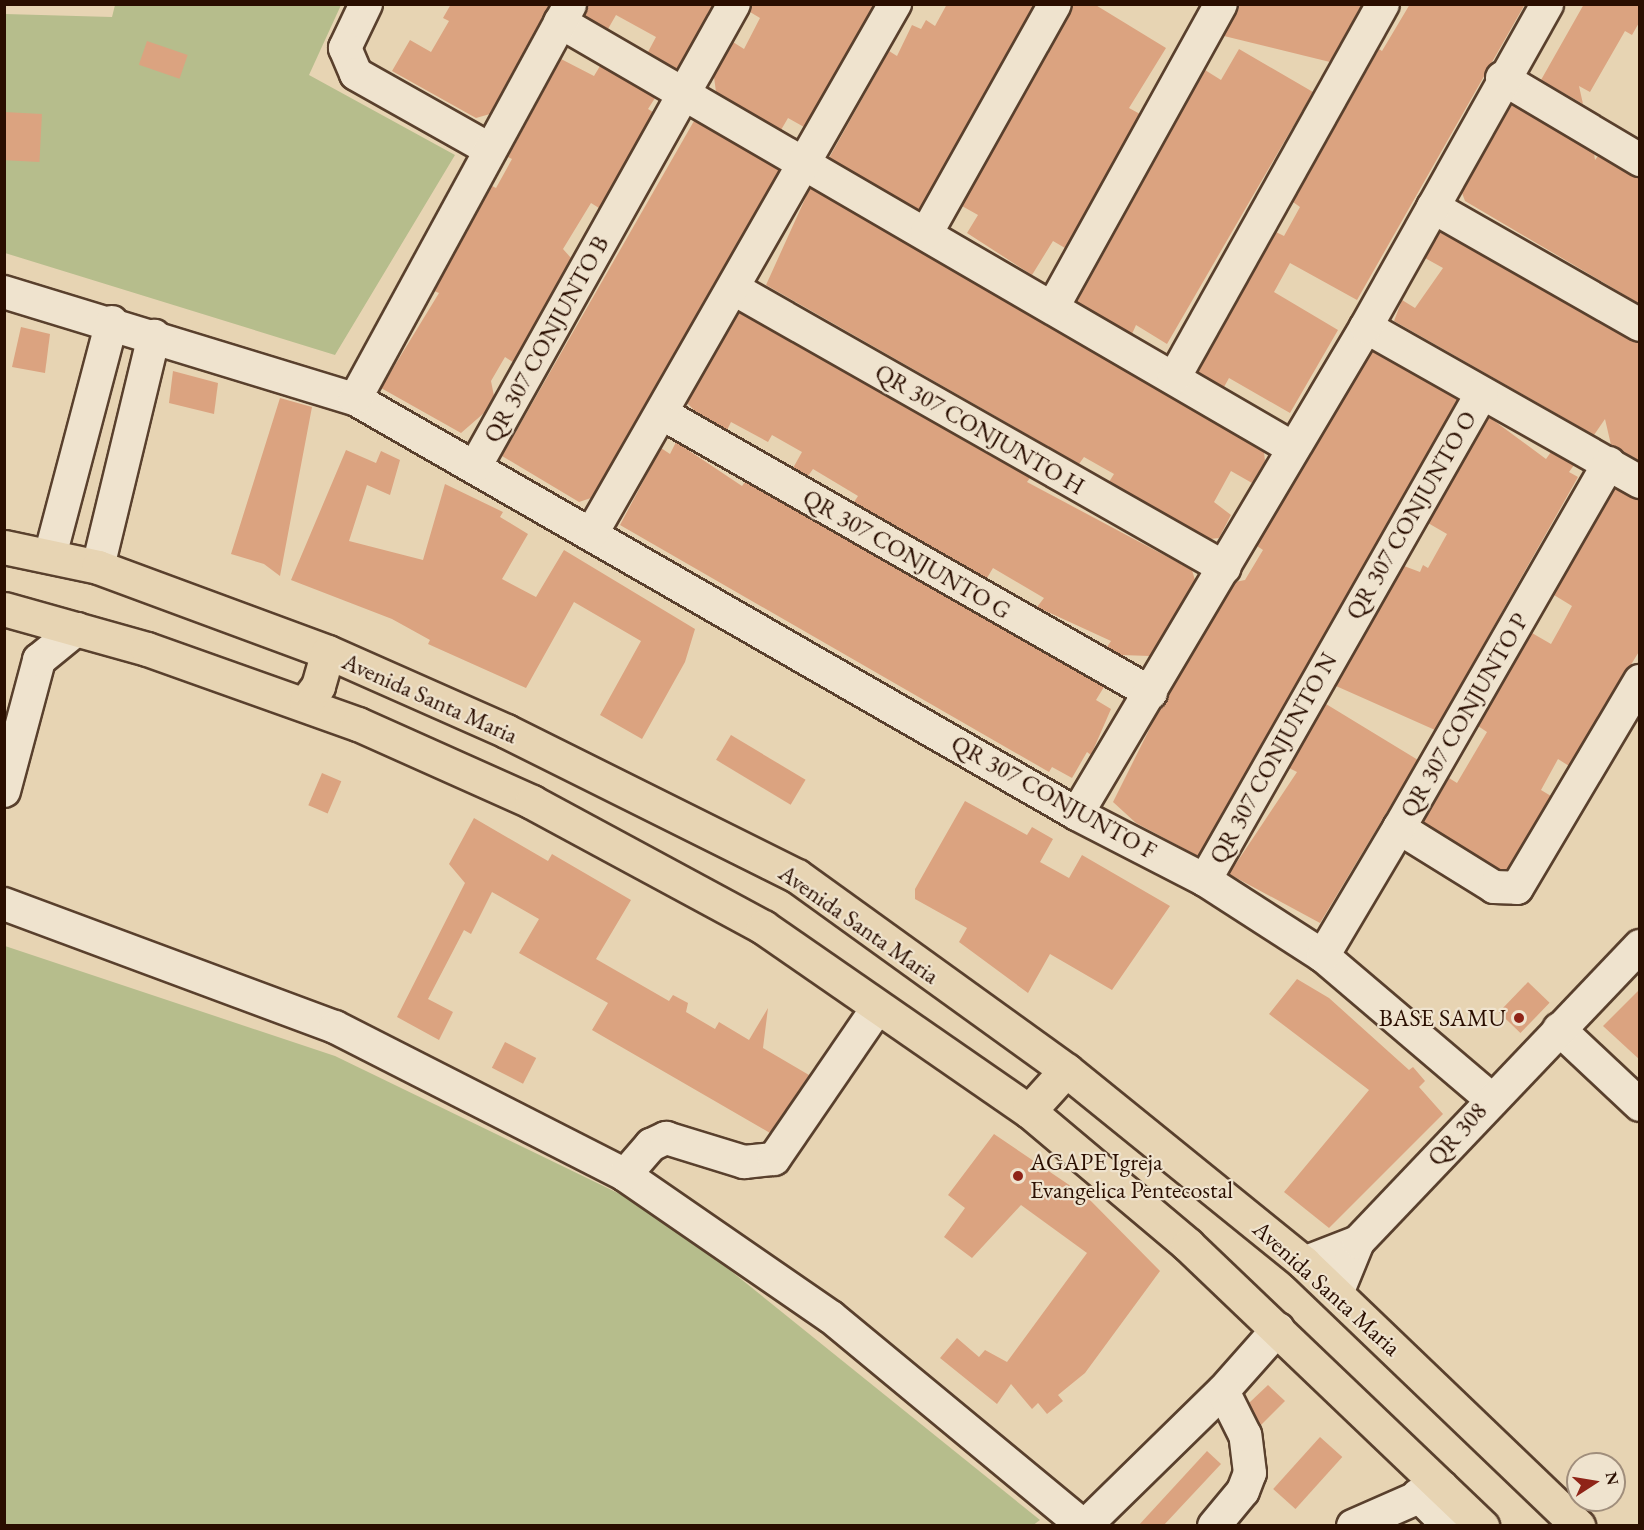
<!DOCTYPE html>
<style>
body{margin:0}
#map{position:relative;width:1644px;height:1530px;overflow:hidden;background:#e7d4b3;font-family:"EB Garamond",serif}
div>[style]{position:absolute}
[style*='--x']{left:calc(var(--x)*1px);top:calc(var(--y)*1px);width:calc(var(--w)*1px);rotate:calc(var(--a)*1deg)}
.green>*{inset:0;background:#b6bd8c}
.building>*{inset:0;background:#dba380;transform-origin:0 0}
.roads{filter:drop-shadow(2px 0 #59402d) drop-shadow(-2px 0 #59402d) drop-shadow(0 2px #59402d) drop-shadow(0 -2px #59402d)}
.minor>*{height:32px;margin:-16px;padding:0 16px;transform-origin:16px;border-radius:16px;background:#efe3ce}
.major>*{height:33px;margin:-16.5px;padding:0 16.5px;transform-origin:16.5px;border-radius:16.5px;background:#e7d4b3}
.dots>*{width:16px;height:16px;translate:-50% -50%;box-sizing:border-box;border:3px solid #efe3ce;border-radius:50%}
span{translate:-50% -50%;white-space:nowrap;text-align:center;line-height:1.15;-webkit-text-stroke:4.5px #efe3ce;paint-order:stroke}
.street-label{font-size:24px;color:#2a0e00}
.poi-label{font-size:24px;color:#2a0e00}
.right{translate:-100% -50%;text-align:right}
.left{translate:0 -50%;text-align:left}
.frame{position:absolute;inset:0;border:6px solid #2a0e00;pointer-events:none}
.north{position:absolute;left:1566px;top:1452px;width:60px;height:60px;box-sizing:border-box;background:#efe3ce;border:2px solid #a08e7c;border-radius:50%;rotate:78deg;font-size:16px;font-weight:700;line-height:24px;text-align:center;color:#2a0e00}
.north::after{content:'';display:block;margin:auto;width:21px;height:27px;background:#8f2418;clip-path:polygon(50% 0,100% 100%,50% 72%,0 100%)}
</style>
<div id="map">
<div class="green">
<i style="clip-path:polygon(115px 5px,341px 5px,309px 75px,455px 155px,335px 355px,5px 253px,5px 14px,112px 17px)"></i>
<i style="clip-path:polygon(5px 946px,335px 1056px,659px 1213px,1040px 1520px,1032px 1526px,5px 1526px)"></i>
</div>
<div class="building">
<i style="clip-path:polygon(451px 4px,550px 4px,490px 114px,476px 118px,392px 71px,410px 40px,431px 52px,449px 21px,443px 18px)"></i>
<i style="clip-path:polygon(588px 4px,713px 4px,677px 69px,648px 52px,656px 37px,616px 15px,608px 29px,585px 16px)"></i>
<i style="clip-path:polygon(752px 4px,874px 4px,804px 127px,788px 118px,781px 130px,716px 92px,714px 77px,733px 42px,744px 49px,760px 18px,750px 12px)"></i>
<i style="clip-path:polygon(947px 4px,1034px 4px,919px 210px,829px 158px,889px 51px,897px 56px,912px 25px,921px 29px,926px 20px,935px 26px)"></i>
<i style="clip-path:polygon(1073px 4px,1094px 4px,1166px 48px,1129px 108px,1140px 114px,1065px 248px,1053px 241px,1032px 275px,967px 233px,978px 215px,962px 206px)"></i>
<i style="clip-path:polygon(1240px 4px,1362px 4px,1330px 62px,1224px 36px)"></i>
<i style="clip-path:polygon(1410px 4px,1525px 4px,1357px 300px,1290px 263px,1274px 292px,1338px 330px,1290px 413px,1229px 378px,1224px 387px,1198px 372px,1276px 232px,1284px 236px,1300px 207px,1293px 202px,1379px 49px,1382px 51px)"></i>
<i style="clip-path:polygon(1584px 4px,1640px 4px,1640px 21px,1632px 35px,1625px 31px,1590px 92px,1579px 86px,1583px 104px,1541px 80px)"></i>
<i style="left:147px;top:41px;width:43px;height:25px;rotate:19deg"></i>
<i style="clip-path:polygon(1239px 49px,1313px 92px,1167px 344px,1136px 325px,1132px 334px,1077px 302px,1205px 70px,1221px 80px)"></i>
<i style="clip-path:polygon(561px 59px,594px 76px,600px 66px,655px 98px,648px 109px,653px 112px,599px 208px,591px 203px,563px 249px,571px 258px,513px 362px,505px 357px,491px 381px,494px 396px,484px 413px,461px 433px,381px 388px,439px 293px,434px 291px,492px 186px,496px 188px,512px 159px,508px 157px)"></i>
<i style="clip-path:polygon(1511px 104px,1594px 153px,1595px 160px,1598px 156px,1640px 178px,1640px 304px,1465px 201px,1462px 193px)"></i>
<i style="left:4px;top:112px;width:38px;height:48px;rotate:3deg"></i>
<i style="clip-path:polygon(694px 121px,779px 170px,591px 498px,579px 502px,502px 456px)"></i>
<i style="clip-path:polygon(810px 188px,1264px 452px,1265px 461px,1252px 483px,1231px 471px,1214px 502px,1231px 515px,1219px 538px,1210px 539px,1109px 482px,1114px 474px,1084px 457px,1079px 464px,766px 285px)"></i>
<i style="clip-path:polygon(1440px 232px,1640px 343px,1640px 461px,1611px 445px,1605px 419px,1594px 435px,1394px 321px,1402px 300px,1415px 308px,1443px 268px,1425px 258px)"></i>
<i style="clip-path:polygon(739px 312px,1030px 478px,1027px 482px,1192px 570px,1195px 580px,1150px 656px,1121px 655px,1107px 647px,1111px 641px,1037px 607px,1044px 598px,993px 568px,987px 578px,854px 502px,858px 496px,813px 469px,808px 476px,793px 468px,802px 452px,772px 435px,768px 442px,731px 422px,727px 430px,696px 412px,687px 403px)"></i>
<i style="clip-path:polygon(21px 327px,50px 334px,45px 373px,12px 367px)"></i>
<i style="clip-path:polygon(1372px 351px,1458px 399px,1198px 856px,1136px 823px,1113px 802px,1154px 720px,1235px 582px,1245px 580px,1263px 550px,1257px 546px)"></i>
<i style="clip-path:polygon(173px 371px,218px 383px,214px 414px,169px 403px)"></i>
<i style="clip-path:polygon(280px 398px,312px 407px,280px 576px,264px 564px,231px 554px)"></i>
<i style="clip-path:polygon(1489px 417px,1546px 459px,1551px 452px,1574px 465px,1569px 472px,1578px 477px,1435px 730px,1336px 686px,1404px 566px,1420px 572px,1423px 565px,1428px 568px,1447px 534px,1428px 523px)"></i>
<i style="clip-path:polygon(676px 442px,742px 486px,745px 482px,1104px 687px,1096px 700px,1111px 709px,1091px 755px,1087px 752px,1072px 778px,1052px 767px,1049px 772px,620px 525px,661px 448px,670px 454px)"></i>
<i style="clip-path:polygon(346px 450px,376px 463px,381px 451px,400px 460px,390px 495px,367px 485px,349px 541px,423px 560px,445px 484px,503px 512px,500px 517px,528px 534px,502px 579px,536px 597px,564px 550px,695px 629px,685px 662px,642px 739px,600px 715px,641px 641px,574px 602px,526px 688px,428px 644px,430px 640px,392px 619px,291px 580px)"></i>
<i style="clip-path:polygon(1615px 489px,1640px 500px,1640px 650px,1569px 766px,1558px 759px,1541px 790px,1551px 796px,1507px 870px,1499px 869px,1423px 822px,1449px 778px,1457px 783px,1487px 732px,1478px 726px,1532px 633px,1551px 644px,1560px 628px,1572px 606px,1554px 595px)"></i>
<i style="clip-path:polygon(1326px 704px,1418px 760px,1320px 923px,1229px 874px,1297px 772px,1289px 768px)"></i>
<i style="left:731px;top:735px;width:87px;height:29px;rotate:31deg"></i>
<i style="left:322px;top:773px;width:21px;height:35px;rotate:23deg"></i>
<i style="clip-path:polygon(965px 801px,1027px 835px,1032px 827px,1053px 839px,1040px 862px,1069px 878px,1082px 855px,1170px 906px,1112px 990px,1050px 954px,1028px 993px,959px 942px,967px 928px,915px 899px,915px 889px)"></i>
<i style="clip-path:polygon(474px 818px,548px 861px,552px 854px,631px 900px,596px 959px,669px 1001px,673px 995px,688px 1003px,686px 1012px,715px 1029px,719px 1022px,749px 1040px,768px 1008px,763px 1048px,809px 1075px,770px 1133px,592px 1030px,608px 1003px,519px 953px,539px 919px,492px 892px,471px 934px,464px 930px,428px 999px,453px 1012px,439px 1040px,397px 1017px,465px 883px,449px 864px)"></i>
<i style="clip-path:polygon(1297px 979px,1329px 998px,1409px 1070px,1413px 1067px,1425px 1081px,1419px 1087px,1443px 1114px,1329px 1228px,1284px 1192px,1369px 1090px,1269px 1014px)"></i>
<i style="left:1528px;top:982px;width:30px;height:42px;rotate:44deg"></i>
<i style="clip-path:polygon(1640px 989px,1640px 1060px,1603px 1026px)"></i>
<i style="left:505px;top:1042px;width:35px;height:29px;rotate:27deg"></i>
<i style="clip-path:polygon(994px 1134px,1087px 1197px,1160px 1271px,1085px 1373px,1058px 1395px,1063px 1401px,1047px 1414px,1038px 1403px,1032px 1409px,1011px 1384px,997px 1404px,940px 1358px,957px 1338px,979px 1357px,985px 1350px,1007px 1362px,1087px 1253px,1021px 1205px,972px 1258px,944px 1237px,965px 1208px,948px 1195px)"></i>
<i style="clip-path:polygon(1268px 1385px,1285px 1401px,1260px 1426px,1249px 1403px)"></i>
<i style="left:1320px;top:1437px;width:30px;height:70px;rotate:42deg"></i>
<i style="clip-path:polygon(1207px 1451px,1221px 1464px,1163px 1526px,1138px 1526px)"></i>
</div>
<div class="roads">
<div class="minor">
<i style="--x:366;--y:4;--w:49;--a:115.5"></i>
<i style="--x:345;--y:48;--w:28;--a:67"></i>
<i style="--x:356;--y:74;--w:153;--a:29.4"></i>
<i style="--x:560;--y:22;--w:846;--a:30.17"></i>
<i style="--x:1502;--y:78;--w:161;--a:30.7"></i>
<i style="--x:1433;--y:207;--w:238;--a:29.7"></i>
<i style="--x:927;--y:232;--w:261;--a:-60.7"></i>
<i style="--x:736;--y:290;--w:562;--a:29.62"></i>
<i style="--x:4;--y:292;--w:367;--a:17"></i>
<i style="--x:355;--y:399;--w:833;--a:29.89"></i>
<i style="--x:1077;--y:814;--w:144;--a:27.3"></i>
<i style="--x:1205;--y:880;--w:140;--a:32.8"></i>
<i style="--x:1323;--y:956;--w:219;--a:40.4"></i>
<i style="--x:1053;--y:307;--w:346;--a:-61"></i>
<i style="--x:1366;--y:327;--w:315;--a:29.5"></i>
<i style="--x:1174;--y:378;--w:428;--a:-60.8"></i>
<i style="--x:355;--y:399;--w:449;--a:-61.4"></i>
<i style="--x:663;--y:414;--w:562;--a:29.76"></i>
<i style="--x:1609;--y:463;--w:421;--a:119.9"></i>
<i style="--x:1399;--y:828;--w:112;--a:31.8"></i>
<i style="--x:1494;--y:887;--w:23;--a:2"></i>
<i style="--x:1517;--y:888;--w:241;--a:-59.3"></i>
<i style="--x:476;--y:465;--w:528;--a:-60.77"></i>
<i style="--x:592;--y:533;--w:610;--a:-60.2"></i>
<i style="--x:50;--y:556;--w:242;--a:-75.2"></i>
<i style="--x:98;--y:567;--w:238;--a:-76.4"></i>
<i style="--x:4;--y:791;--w:136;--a:-75"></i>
<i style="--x:39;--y:660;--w:49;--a:-39.2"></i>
<i style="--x:1077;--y:814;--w:566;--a:-59.31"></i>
<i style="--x:1366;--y:327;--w:370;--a:-60.7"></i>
<i style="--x:1205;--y:880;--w:560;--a:-60.37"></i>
<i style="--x:4;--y:904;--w:353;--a:20.4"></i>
<i style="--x:335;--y:1027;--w:326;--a:27"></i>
<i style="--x:625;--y:1175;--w:250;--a:34.6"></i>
<i style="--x:831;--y:1317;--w:328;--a:39.6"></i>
<i style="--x:1323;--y:956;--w:149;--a:-59.3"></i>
<i style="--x:1559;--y:1029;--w:111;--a:43.2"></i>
<i style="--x:625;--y:1175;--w:40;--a:-49"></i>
<i style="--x:651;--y:1145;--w:17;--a:-25"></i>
<i style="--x:666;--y:1138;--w:82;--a:17.1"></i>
<i style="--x:744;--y:1162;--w:30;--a:-6"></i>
<i style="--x:774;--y:1159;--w:184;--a:-55.6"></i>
<i style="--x:1304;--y:1263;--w:58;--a:-21.3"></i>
<i style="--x:1338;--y:1291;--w:53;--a:-67.8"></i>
<i style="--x:1358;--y:1242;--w:409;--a:-46.4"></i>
<i style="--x:1418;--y:1495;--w:44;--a:45"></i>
<i style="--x:1085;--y:1526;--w:193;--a:-44.4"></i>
<i style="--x:1223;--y:1391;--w:83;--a:-48.4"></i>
<i style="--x:1214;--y:1526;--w:45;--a:-50.4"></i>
<i style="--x:1243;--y:1491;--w:19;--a:-69"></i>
<i style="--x:1250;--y:1473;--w:38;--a:-97"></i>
<i style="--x:1245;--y:1435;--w:49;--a:-116.6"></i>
<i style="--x:1353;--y:1526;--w:97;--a:-23.7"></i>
</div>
<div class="major">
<i style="--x:4;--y:547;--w:96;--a:12"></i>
<i style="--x:98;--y:567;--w:245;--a:20.3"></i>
<i style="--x:328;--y:652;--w:195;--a:23.9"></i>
<i style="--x:506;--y:731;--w:325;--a:26.5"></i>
<i style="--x:797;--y:876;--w:332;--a:35.8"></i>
<i style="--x:1066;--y:1070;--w:306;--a:39"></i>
<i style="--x:1304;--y:1263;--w:380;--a:43.8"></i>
<i style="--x:4;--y:609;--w:148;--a:15.6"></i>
<i style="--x:147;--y:649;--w:224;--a:19.6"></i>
<i style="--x:358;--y:724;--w:191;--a:24.1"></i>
<i style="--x:532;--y:802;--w:263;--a:28.4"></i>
<i style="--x:763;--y:927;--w:323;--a:34.7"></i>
<i style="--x:1029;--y:1111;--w:208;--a:40.1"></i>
<i style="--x:1188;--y:1245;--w:407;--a:43.7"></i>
<i style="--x:306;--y:702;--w:20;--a:-53"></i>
<i style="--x:318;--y:686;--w:35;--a:-74"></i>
<i style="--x:1029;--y:1111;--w:55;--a:-47.9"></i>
</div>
</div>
<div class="dots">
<i style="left:1519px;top:1018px;background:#8f2418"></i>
<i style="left:1018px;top:1176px;background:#8f2418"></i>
</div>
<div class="street-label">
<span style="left:546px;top:339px;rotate:-61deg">QR 307 CONJUNTO B</span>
<span style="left:980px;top:429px;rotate:30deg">QR 307 CONJUNTO H</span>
<span style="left:1411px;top:515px;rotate:-60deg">QR 307 CONJUNTO O</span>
<span style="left:907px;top:554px;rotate:30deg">QR 307 CONJUNTO G</span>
<span style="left:430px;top:698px;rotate:24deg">Avenida Santa Maria</span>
<span style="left:1464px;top:715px;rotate:-60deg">QR 307 CONJUNTO P</span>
<span style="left:1273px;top:758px;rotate:-61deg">QR 307 CONJUNTO N</span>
<span style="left:1054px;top:797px;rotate:29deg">QR 307 CONJUNTO F</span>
<span style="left:859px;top:924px;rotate:35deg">Avenida Santa Maria</span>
<span style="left:1457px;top:1134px;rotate:-48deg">QR 308</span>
<span style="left:1327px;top:1288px;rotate:42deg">Avenida Santa Maria</span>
</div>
<div class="poi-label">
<span class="right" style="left:1506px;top:1018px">BASE SAMU</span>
<span class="left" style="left:1030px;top:1176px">AGAPE Igreja<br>Evangelica Pentecostal</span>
</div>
<div class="frame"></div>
<div class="north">N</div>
</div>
